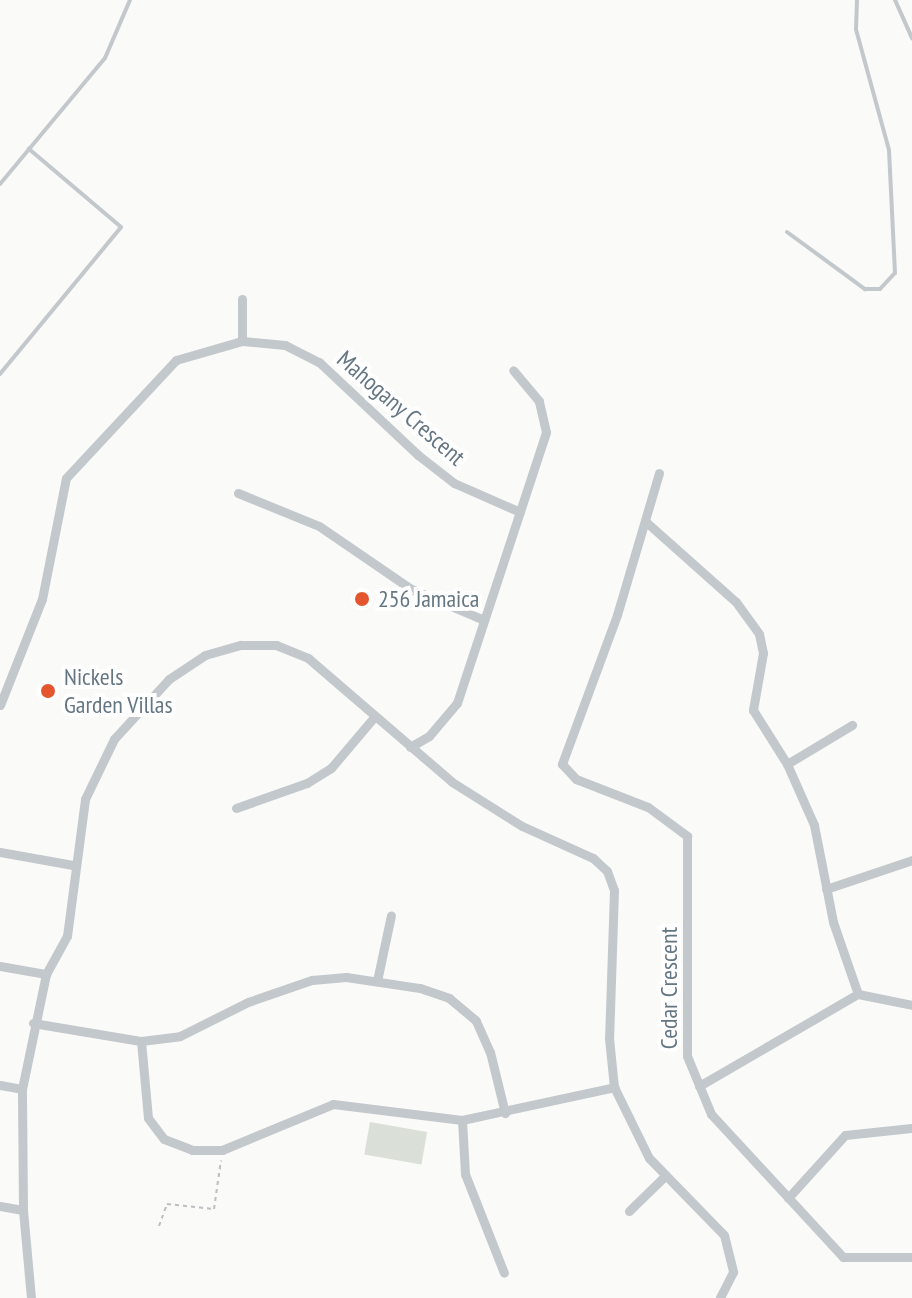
<!DOCTYPE html>
<style>
body{margin:0}
#map{position:relative;width:912px;height:1298px;overflow:hidden;background:#fafaf8;font-family:"PT Sans Narrow",sans-serif}
div>[style]{position:absolute}
[style*='--x']{left:calc(var(--x)*1px);top:calc(var(--y)*1px);width:calc(var(--w)*1px);rotate:calc(var(--a)*1deg)}
.green>*{inset:0;background:#dadfd7;transform-origin:0 0}
.path>*{height:2px;margin-top:-1px;transform-origin:0;background:repeating-linear-gradient(90deg,#bbbfc2 0 4px,transparent 0 8px)}
.service>*{height:4px;margin:-2px;padding:0 2px;transform-origin:2px;border-radius:2px;background:#c3c8cc}
.minor>*{height:9px;margin:-4.5px;padding:0 4.5px;transform-origin:4.5px;border-radius:4.5px;background:#c3c8cc}
.dots>*{width:22px;height:22px;translate:-50% -50%;box-sizing:border-box;border:4px solid #fff;border-radius:50%}
span{translate:-50% -50%;white-space:nowrap;text-align:center;line-height:1.15;-webkit-text-stroke:8px #fff;paint-order:stroke}
.street-label{font-size:24px;color:#657683}
.poi-label{font-size:24px;color:#657683}
.left{translate:0 -50%;text-align:left}
</style>
<div id="map">
<div class="green">
<i style="left:370px;top:1122px;width:58px;height:33px;rotate:10deg"></i>
</div>
<div class="path">
<i style="--x:159;--y:1226;--w:23;--a:-70"></i>
<i style="--x:167;--y:1204;--w:47;--a:6.1"></i>
<i style="--x:214;--y:1209;--w:49;--a:-81.9"></i>
</div>
<div class="service">
<i style="--x:895;--y:0;--w:42;--a:65.9"></i>
<i style="--x:0;--y:184;--w:164;--a:-50.2"></i>
<i style="--x:105;--y:58;--w:63;--a:-66.7"></i>
<i style="--x:787;--y:232;--w:97;--a:36.2"></i>
<i style="--x:865;--y:289;--w:15;--a:0"></i>
<i style="--x:880;--y:289;--w:22;--a:-47"></i>
<i style="--x:895;--y:273;--w:123;--a:-92.8"></i>
<i style="--x:889;--y:150;--w:125;--a:-105.3"></i>
<i style="--x:856;--y:29;--w:29;--a:-88"></i>
<i style="--x:0;--y:374;--w:190;--a:-50.5"></i>
<i style="--x:121;--y:227;--w:121;--a:-139.7"></i>
</div>
<div class="minor">
<i style="--x:242;--y:341;--w:42;--a:-90"></i>
<i style="--x:659;--y:473;--w:148;--a:106.5"></i>
<i style="--x:617;--y:615;--w:159;--a:110.3"></i>
<i style="--x:562;--y:764;--w:21;--a:47"></i>
<i style="--x:576;--y:779;--w:77;--a:21.3"></i>
<i style="--x:648;--y:807;--w:49;--a:36.6"></i>
<i style="--x:687;--y:836;--w:220;--a:90"></i>
<i style="--x:687;--y:1056;--w:63;--a:67.5"></i>
<i style="--x:711;--y:1114;--w:195;--a:47.3"></i>
<i style="--x:843;--y:1257;--w:69;--a:0"></i>
<i style="--x:238;--y:493;--w:87;--a:22.2"></i>
<i style="--x:319;--y:526;--w:112;--a:34.4"></i>
<i style="--x:411;--y:589;--w:79;--a:23"></i>
<i style="--x:645;--y:521;--w:122;--a:41.7"></i>
<i style="--x:736;--y:602;--w:39;--a:54"></i>
<i style="--x:759;--y:634;--w:19;--a:78"></i>
<i style="--x:763;--y:653;--w:58;--a:100"></i>
<i style="--x:753;--y:710;--w:64;--a:57.8"></i>
<i style="--x:787;--y:764;--w:67;--a:66.1"></i>
<i style="--x:814;--y:825;--w:99;--a:78.9"></i>
<i style="--x:833;--y:922;--w:76;--a:70.9"></i>
<i style="--x:0;--y:705;--w:114;--a:-68.4"></i>
<i style="--x:42;--y:599;--w:123;--a:-78.8"></i>
<i style="--x:66;--y:478;--w:161;--a:-47"></i>
<i style="--x:176;--y:360;--w:69;--a:-16.1"></i>
<i style="--x:242;--y:341;--w:43;--a:5.3"></i>
<i style="--x:285;--y:345;--w:38;--a:27"></i>
<i style="--x:319;--y:362;--w:136;--a:43.2"></i>
<i style="--x:418;--y:455;--w:46;--a:37.9"></i>
<i style="--x:454;--y:483;--w:72;--a:23.7"></i>
<i style="--x:410;--y:747;--w:22;--a:-30"></i>
<i style="--x:429;--y:736;--w:43;--a:-49.7"></i>
<i style="--x:457;--y:703;--w:285;--a:-71.8"></i>
<i style="--x:546;--y:432;--w:32;--a:-103"></i>
<i style="--x:539;--y:401;--w:40;--a:-130"></i>
<i style="--x:787;--y:764;--w:76;--a:-31"></i>
<i style="--x:236;--y:808;--w:75;--a:-19.4"></i>
<i style="--x:307;--y:783;--w:28;--a:-32"></i>
<i style="--x:331;--y:768;--w:68;--a:-49.8"></i>
<i style="--x:0;--y:852;--w:74;--a:10.1"></i>
<i style="--x:826;--y:889;--w:91;--a:-18.6"></i>
<i style="--x:0;--y:966;--w:47;--a:9.9"></i>
<i style="--x:377;--y:981;--w:67;--a:-78"></i>
<i style="--x:858;--y:994;--w:55;--a:11.5"></i>
<i style="--x:33;--y:1023;--w:109;--a:9.5"></i>
<i style="--x:141;--y:1041;--w:39;--a:-7"></i>
<i style="--x:180;--y:1036;--w:76;--a:-26.6"></i>
<i style="--x:248;--y:1002;--w:68;--a:-19"></i>
<i style="--x:312;--y:980;--w:34;--a:-5"></i>
<i style="--x:346;--y:977;--w:75;--a:8.5"></i>
<i style="--x:420;--y:988;--w:31;--a:19"></i>
<i style="--x:449;--y:998;--w:35;--a:40"></i>
<i style="--x:476;--y:1021;--w:34;--a:66"></i>
<i style="--x:490;--y:1052;--w:63;--a:76.2"></i>
<i style="--x:141;--y:1041;--w:77;--a:84.8"></i>
<i style="--x:148;--y:1118;--w:26;--a:53"></i>
<i style="--x:164;--y:1139;--w:30;--a:21"></i>
<i style="--x:192;--y:1150;--w:30;--a:0"></i>
<i style="--x:222;--y:1150;--w:120;--a:-22.5"></i>
<i style="--x:333;--y:1104;--w:130;--a:7.1"></i>
<i style="--x:462;--y:1120;--w:156;--a:-12.2"></i>
<i style="--x:0;--y:1085;--w:22;--a:10"></i>
<i style="--x:699;--y:1086;--w:184;--a:-30.1"></i>
<i style="--x:462;--y:1120;--w:54;--a:86.8"></i>
<i style="--x:465;--y:1174;--w:106;--a:68.5"></i>
<i style="--x:788;--y:1198;--w:85;--a:-47.9"></i>
<i style="--x:845;--y:1135;--w:67;--a:-6"></i>
<i style="--x:0;--y:1206;--w:23;--a:10"></i>
<i style="--x:629;--y:1211;--w:49;--a:-44.2"></i>
<i style="--x:31;--y:1298;--w:88;--a:-95.2"></i>
<i style="--x:23;--y:1210;--w:121;--a:-90.5"></i>
<i style="--x:22;--y:1089;--w:117;--a:-78.2"></i>
<i style="--x:46;--y:974;--w:43;--a:-61.1"></i>
<i style="--x:67;--y:936;--w:138;--a:-82.5"></i>
<i style="--x:85;--y:799;--w:67;--a:-64.2"></i>
<i style="--x:114;--y:739;--w:81;--a:-47.5"></i>
<i style="--x:169;--y:679;--w:43;--a:-33.7"></i>
<i style="--x:205;--y:655;--w:37;--a:-16"></i>
<i style="--x:241;--y:645;--w:35;--a:0"></i>
<i style="--x:276;--y:645;--w:35;--a:22"></i>
<i style="--x:308;--y:658;--w:190;--a:40.7"></i>
<i style="--x:452;--y:782;--w:83;--a:32.2"></i>
<i style="--x:522;--y:826;--w:78;--a:24.3"></i>
<i style="--x:593;--y:858;--w:19;--a:43"></i>
<i style="--x:607;--y:871;--w:20;--a:70"></i>
<i style="--x:614;--y:890;--w:148;--a:91.9"></i>
<i style="--x:609;--y:1038;--w:49;--a:84.2"></i>
<i style="--x:614;--y:1087;--w:79;--a:63.8"></i>
<i style="--x:649;--y:1158;--w:107;--a:45.8"></i>
<i style="--x:724;--y:1235;--w:38;--a:76"></i>
<i style="--x:733;--y:1272;--w:29;--a:117"></i>
</div>
<div class="dots">
<i style="left:362px;top:599px;background:#e4572e"></i>
<i style="left:48px;top:691px;background:#e4572e"></i>
</div>
<div class="street-label">
<span style="left:401px;top:408px;rotate:41deg">Mahogany Crescent</span>
<span style="left:669px;top:988px;rotate:-90deg">Cedar Crescent</span>
</div>
<div class="poi-label">
<span class="left" style="left:378px;top:599px">256 Jamaica</span>
<span class="left" style="left:64px;top:691px">Nickels<br>Garden Villas</span>
</div>
</div>
